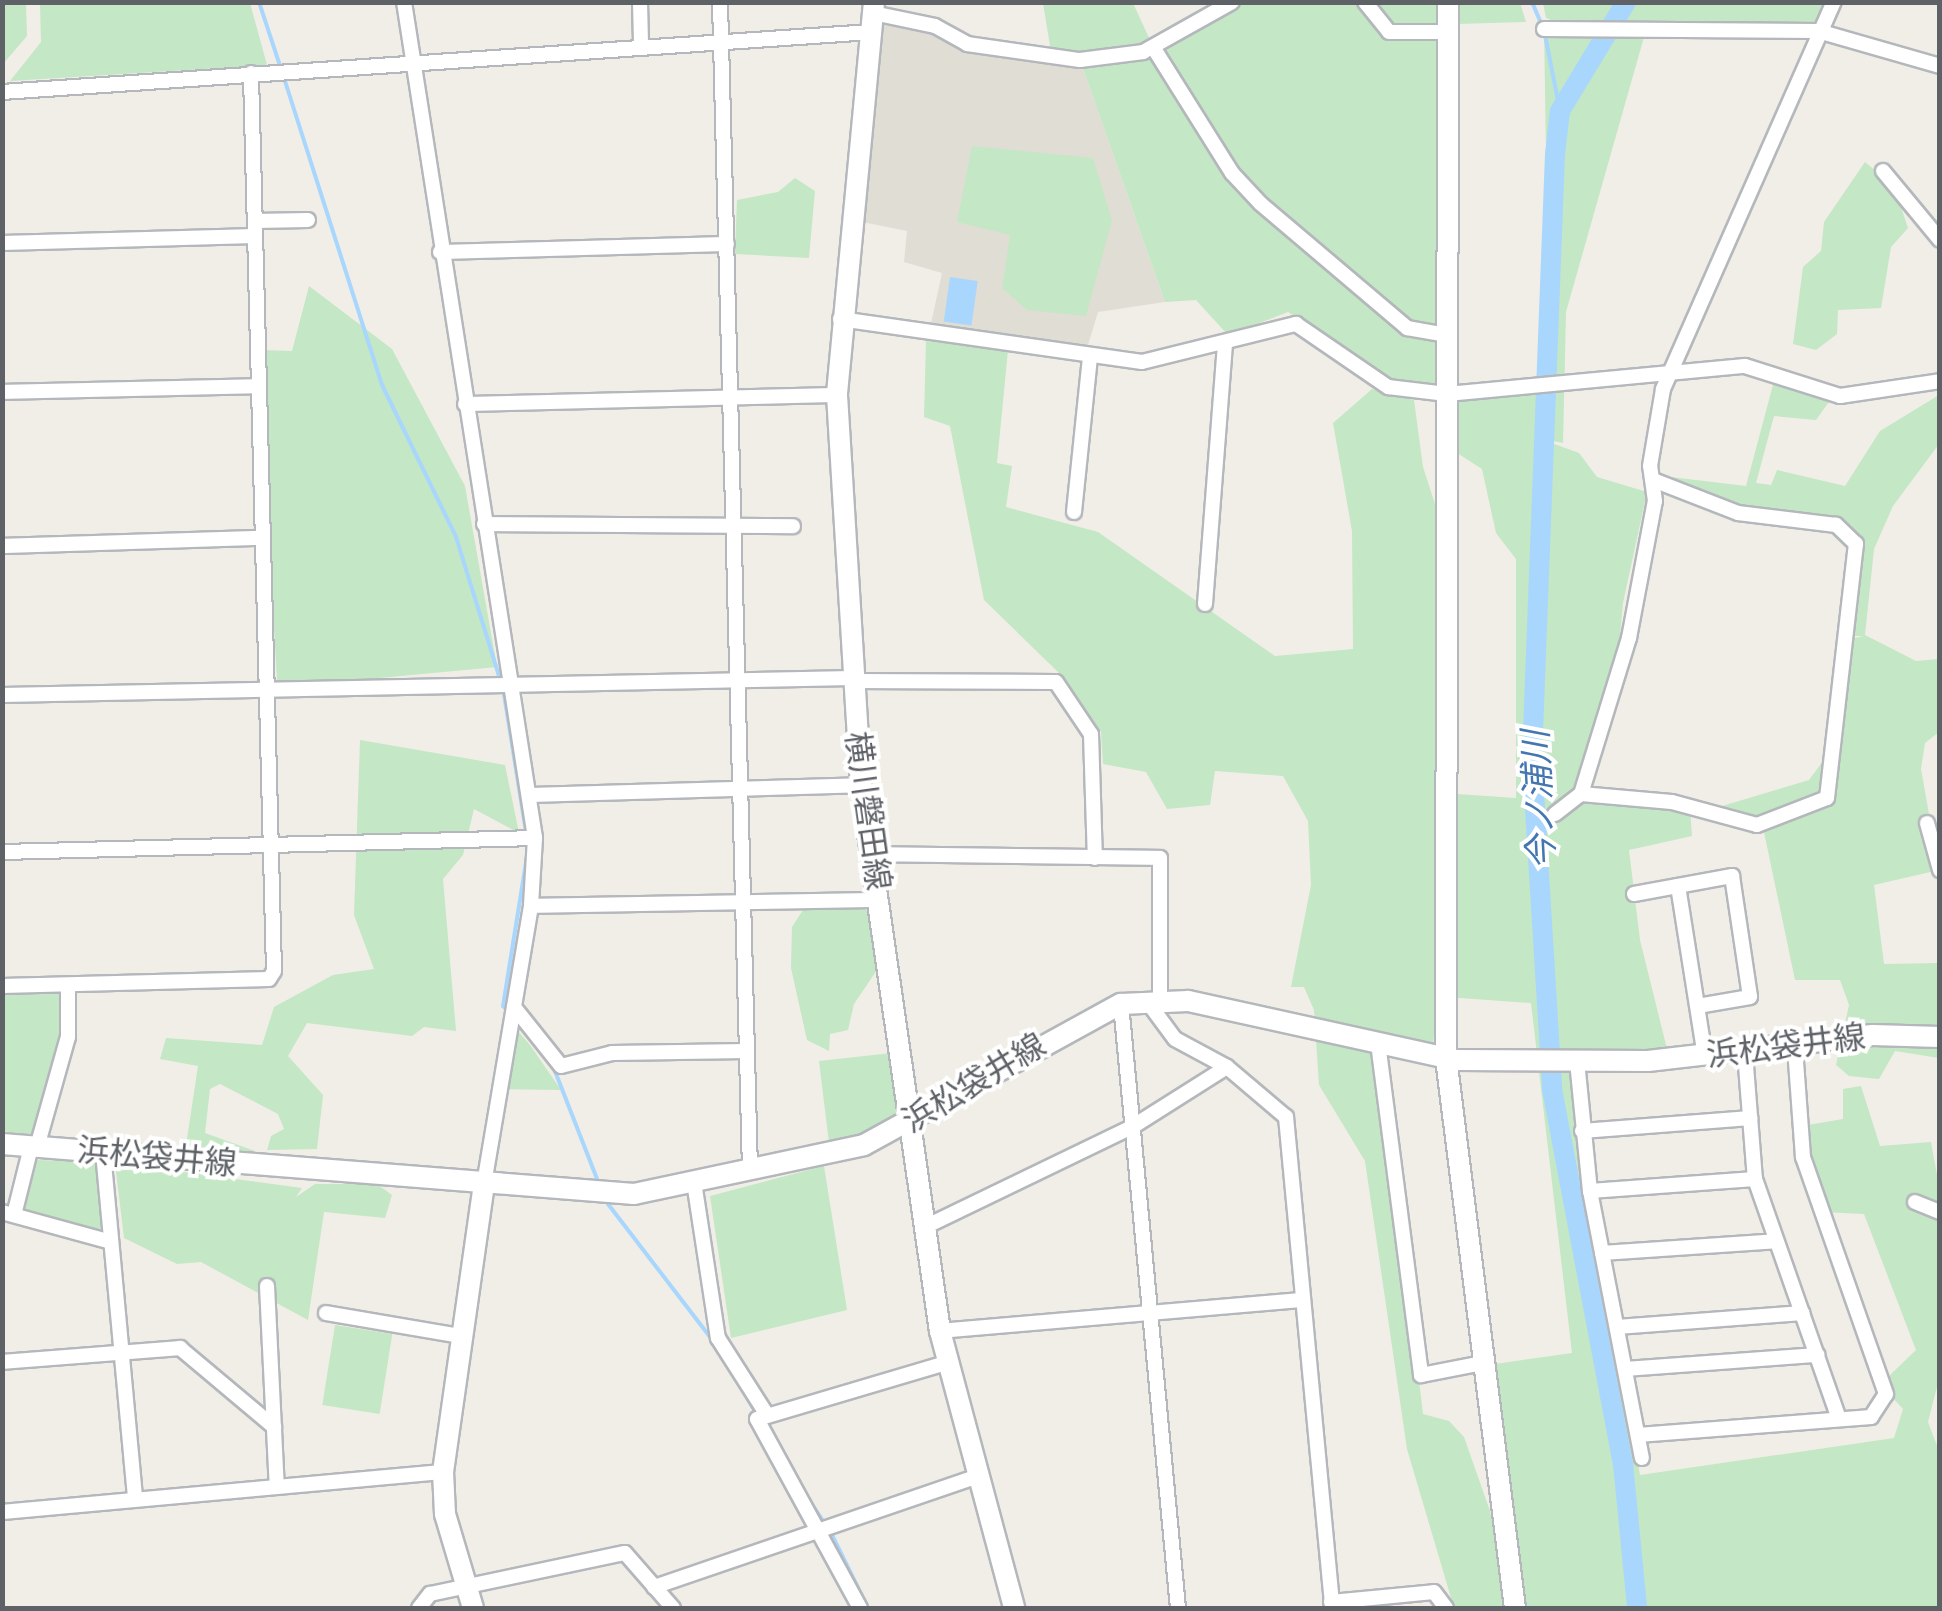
<!DOCTYPE html>
<meta charset="utf-8">
<style>
body{margin:0}
#map{position:relative;width:1942px;height:1611px;overflow:hidden;background:#f0eee7;font-family:Cabin,"Noto Sans JP",sans-serif}
div>[style]{position:absolute}
[style*='--x']{left:calc(var(--x)*1px);top:calc(var(--y)*1px);width:calc(var(--w)*1px);rotate:calc(var(--a)*1deg)}
.education>*{inset:0;background:#e0ddd5}
.green>*{inset:0;background:#c4e7c5;transform-origin:0 0}
.water>*{inset:0;background:#a9d6fd;transform-origin:0 0}
.stream>*{height:4px;margin:-2px;padding:0 2px;transform-origin:2px;border-radius:2px;background:#a9d6fd}
.river>*{height:20px;margin:-10px;padding:0 10px;transform-origin:10px;border-radius:10px;background:#a9d6fd}
.roads{filter:drop-shadow(2px 0 #b4b7bb) drop-shadow(-2px 0 #b4b7bb) drop-shadow(0 2px #b4b7bb) drop-shadow(0 -2px #b4b7bb)}
.street>*{height:14px;margin:-7px;padding:0 7px;transform-origin:7px;border-radius:7px;background:#fff}
.secondary>*{height:20px;margin:-10px;padding:0 10px;transform-origin:10px;border-radius:10px;background:#fff}
span{translate:-50% -50%;white-space:nowrap;text-align:center;line-height:1.15;-webkit-text-stroke:8px #fff;paint-order:stroke}
.street-label{font-size:32px;color:#5e6267}
.water-label{font-size:35px;color:#4476b0;font-style:italic}
.frame{position:absolute;inset:0;border:5px solid #5e6267;pointer-events:none}
</style>
<div id="map">
<div class="education">
<i style="clip-path:polygon(880px 23px,1080px 60px,1165px 302px,1098px 312px,1088px 345px,930px 328px,942px 273px,904px 262px,907px 231px,857px 221px)"></i>
</div>
<div class="green">
<i style="clip-path:polygon(3px 2px,26px 3px,27px 36px,3px 64px)"></i>
<i style="clip-path:polygon(1456px 2px,1520px 3px,1526px 22px,1456px 24px)"></i>
<i style="clip-path:polygon(40px 3px,250px 3px,267px 65px,10px 81px,41px 42px)"></i>
<i style="clip-path:polygon(1043px 3px,1133px 3px,1155px 51px,1243px 3px,1438px 3px,1437px 387px,1376px 381px,1342px 344px,1288px 312px,1228px 335px,1196px 300px,1165px 302px,1080px 60px,1052px 58px)"></i>
<i style="clip-path:polygon(1543px 3px,1834px 3px,1818px 31px,1646px 30px,1566px 312px,1563px 443px,1538px 438px,1579px 453px,1597px 477px,1647px 492px,1623px 603px,1616px 680px,1581px 794px,1690px 809px,1692px 836px,1629px 850px,1640px 940px,1667px 1049px,1567px 1050px,1640px 1475px,1894px 1438px,1903px 1409px,1889px 1394px,1889px 1376px,1916px 1350px,1864px 1214px,1822px 1212px,1802px 1146px,1808px 1125px,1843px 1119px,1843px 1089px,1861px 1086px,1880px 1146px,1931px 1142px,1939px 1186px,1940px 1375px,1928px 1422px,1939px 1451px,1939px 1608px,1517px 1608px,1495px 1364px,1572px 1353px,1531px 1003px,1446px 997px,1456px 810px,1432px 1055px,1379px 1043px,1423px 1414px,1449px 1421px,1464px 1437px,1490px 1511px,1510px 1608px,1454px 1608px,1407px 1449px,1365px 1161px,1319px 1085px,1314px 1010px,1304px 987px,1291px 987px,1311px 885px,1308px 821px,1283px 776px,1215px 771px,1210px 805px,1167px 809px,1146px 772px,1103px 764px,1101px 732px,1058px 672px,984px 600px,950px 426px,924px 417px,926px 341px,1008px 350px,997px 463px,1012px 466px,1006px 507px,1098px 532px,1275px 656px,1353px 649px,1352px 531px,1333px 423px,1372px 389px,1414px 400px,1423px 467px,1447px 541px,1447px 716px,1457px 794px,1516px 798px,1516px 559px,1496px 533px,1482px 469px,1454px 451px,1455px 395px,1550px 391px,1544px 29px,1574px 29px,1546px 18px)"></i>
<i style="clip-path:polygon(972px 146px,1093px 158px,1112px 220px,1086px 316px,1027px 310px,1002px 288px,1010px 235px,957px 222px)"></i>
<i style="clip-path:polygon(1865px 162px,1894px 186px,1908px 228px,1891px 247px,1881px 308px,1838px 310px,1837px 334px,1816px 350px,1793px 344px,1803px 267px,1821px 251px,1824px 222px)"></i>
<i style="clip-path:polygon(795px 178px,815px 191px,809px 258px,735px 254px,737px 200px,778px 192px)"></i>
<i style="clip-path:polygon(309px 286px,392px 349px,465px 486px,497px 667px,294px 686px,277px 680px,258px 350px,292px 351px)"></i>
<i style="clip-path:polygon(1774px 381px,1831px 399px,1816px 420px,1774px 416px,1756px 483px,1771px 485px,1777px 470px,1845px 486px,1880px 431px,1939px 395px,1939px 444px,1893px 506px,1874px 549px,1865px 635px,1916px 661px,1939px 659px,1939px 732px,1925px 743px,1921px 769px,1939px 870px,1874px 885px,1884px 964px,1939px 963px,1939px 1058px,1895px 1051px,1879px 1079px,1849px 1076px,1836px 1065px,1849px 1005px,1840px 980px,1795px 980px,1764px 832px,1702px 812px,1809px 780px,1837px 742px,1845px 640px,1864px 636px,1845px 636px,1855px 549px,1851px 523px,1851px 537px,1847px 530px,1733px 511px,1654px 475px,1746px 486px)"></i>
<i style="clip-path:polygon(360px 740px,505px 765px,519px 833px,474px 809px,463px 855px,443px 879px,456px 1031px,424px 1027px,412px 1036px,307px 1023px,288px 1056px,323px 1095px,317px 1149px,267px 1150px,271px 1136px,284px 1129px,278px 1114px,220px 1084px,210px 1089px,205px 1133px,255px 1151px,246px 1158px,185px 1152px,198px 1066px,160px 1059px,166px 1038px,262px 1045px,274px 1007px,333px 975px,374px 969px,354px 915px)"></i>
<i style="clip-path:polygon(805px 907px,865px 907px,879px 934px,883px 961px,854px 1004px,848px 1030px,830px 1034px,829px 1051px,807px 1040px,791px 968px,792px 927px)"></i>
<i style="clip-path:polygon(3px 990px,65px 991px,65px 1042px,34px 1136px,3px 1131px)"></i>
<i style="clip-path:polygon(511px 1023px,530px 1045px,561px 1090px,500px 1089px)"></i>
<i style="clip-path:polygon(892px 1053px,904px 1114px,870px 1134px,829px 1143px,819px 1061px)"></i>
<i style="clip-path:polygon(35px 1160px,104px 1162px,110px 1234px,15px 1211px)"></i>
<i style="clip-path:polygon(115px 1163px,302px 1188px,296px 1197px,315px 1184px,377px 1184px,392px 1195px,385px 1218px,324px 1212px,308px 1320px,201px 1262px,177px 1264px,124px 1238px)"></i>
<i style="clip-path:polygon(824px 1166px,847px 1310px,731px 1338px,710px 1196px)"></i>
<i style="left:335px;top:1325px;width:58px;height:81px;rotate:9deg"></i>
</div>
<div class="water">
<i style="left:950px;top:277px;width:28px;height:45px;rotate:8deg"></i>
</div>
<div class="stream">
<i style="--x:259;--y:2;--w:71;--a:71.8"></i>
<i style="--x:1532;--y:2;--w:25;--a:67"></i>
<i style="--x:1545;--y:35;--w:77;--a:78.8"></i>
<i style="--x:284;--y:78;--w:322;--a:72.3"></i>
<i style="--x:382;--y:385;--w:169;--a:64"></i>
<i style="--x:456;--y:537;--w:149;--a:72.8"></i>
<i style="--x:503;--y:688;--w:146;--a:80.9"></i>
<i style="--x:509;--y:1012;--w:8;--a:-135"></i>
<i style="--x:503;--y:1006;--w:152;--a:-80.9"></i>
<i style="--x:553;--y:1066;--w:121;--a:68.7"></i>
<i style="--x:608;--y:1204;--w:174;--a:52.5"></i>
<i style="--x:737;--y:1380;--w:40;--a:60.3"></i>
<i style="--x:809;--y:1500;--w:30;--a:56"></i>
<i style="--x:831;--y:1533;--w:84;--a:63.7"></i>
</div>
<div class="river">
<i style="--x:1626;--y:2;--w:127;--a:121.2"></i>
<i style="--x:1560;--y:111;--w:43;--a:96.6"></i>
<i style="--x:1555;--y:154;--w:605;--a:92.18"></i>
<i style="--x:1532;--y:759;--w:331;--a:86.5"></i>
<i style="--x:1552;--y:1089;--w:382;--a:79.3"></i>
<i style="--x:1623;--y:1464;--w:145;--a:84.4"></i>
</div>
<div class="roads">
<div class="street">
<i style="--x:404;--y:2;--w:846;--a:81.09"></i>
<i style="--x:535;--y:838;--w:68;--a:93.4"></i>
<i style="--x:531;--y:906;--w:282;--a:99.6"></i>
<i style="--x:640;--y:2;--w:42;--a:88.6"></i>
<i style="--x:720;--y:2;--w:1167;--a:88.53"></i>
<i style="--x:1365;--y:2;--w:38;--a:51"></i>
<i style="--x:1389;--y:32;--w:59;--a:0"></i>
<i style="--x:873;--y:13;--w:63;--a:11.8"></i>
<i style="--x:935;--y:26;--w:37;--a:29"></i>
<i style="--x:967;--y:44;--w:114;--a:8.1"></i>
<i style="--x:1080;--y:60;--w:64;--a:-7.2"></i>
<i style="--x:1143;--y:52;--w:102;--a:-29.3"></i>
<i style="--x:1544;--y:29;--w:274;--a:0.4"></i>
<i style="--x:1818;--y:31;--w:127;--a:16"></i>
<i style="--x:1153;--y:47;--w:149;--a:57.9"></i>
<i style="--x:1232;--y:173;--w:42;--a:46.9"></i>
<i style="--x:1261;--y:204;--w:192;--a:40.3"></i>
<i style="--x:1407;--y:328;--w:41;--a:9.9"></i>
<i style="--x:2;--y:92;--w:870;--a:-3.95"></i>
<i style="--x:1883;--y:171;--w:89;--a:50.4"></i>
<i style="--x:255;--y:221;--w:53;--a:-1.1"></i>
<i style="--x:2;--y:243;--w:253;--a:-1.6"></i>
<i style="--x:440;--y:252;--w:287;--a:-1.6"></i>
<i style="--x:840;--y:319;--w:305;--a:8.1"></i>
<i style="--x:1142;--y:362;--w:159;--a:-13.9"></i>
<i style="--x:1296;--y:324;--w:112;--a:34.4"></i>
<i style="--x:1388;--y:387;--w:59;--a:6.8"></i>
<i style="--x:1447;--y:394;--w:299;--a:-5.4"></i>
<i style="--x:1745;--y:366;--w:100;--a:17.5"></i>
<i style="--x:1840;--y:396;--w:101;--a:-8.5"></i>
<i style="--x:2;--y:392;--w:257;--a:-1.3"></i>
<i style="--x:465;--y:404;--w:372;--a:-1.4"></i>
<i style="--x:1074;--y:512;--w:156;--a:-84.1"></i>
<i style="--x:484;--y:524;--w:309;--a:0.4"></i>
<i style="--x:2;--y:546;--w:261;--a:-1.8"></i>
<i style="--x:1205;--y:604;--w:260;--a:-85.6"></i>
<i style="--x:853;--y:681;--w:203;--a:0.3"></i>
<i style="--x:1056;--y:682;--w:63;--a:56.1"></i>
<i style="--x:1091;--y:734;--w:124;--a:88.2"></i>
<i style="--x:2;--y:695;--w:851;--a:-1.14"></i>
<i style="--x:1581;--y:794;--w:91;--a:5"></i>
<i style="--x:1672;--y:802;--w:88;--a:15.1"></i>
<i style="--x:1757;--y:825;--w:75;--a:-21.1"></i>
<i style="--x:1827;--y:798;--w:256;--a:-83.5"></i>
<i style="--x:1856;--y:544;--w:28;--a:-136"></i>
<i style="--x:1836;--y:525;--w:99;--a:-173"></i>
<i style="--x:1738;--y:513;--w:91;--a:-158.8"></i>
<i style="--x:529;--y:795;--w:332;--a:-1.7"></i>
<i style="--x:1555;--y:814;--w:33;--a:-38"></i>
<i style="--x:1581;--y:794;--w:163;--a:-72.9"></i>
<i style="--x:1629;--y:638;--w:139;--a:-79.3"></i>
<i style="--x:1655;--y:501;--w:35;--a:-98"></i>
<i style="--x:1650;--y:466;--w:78;--a:-80.4"></i>
<i style="--x:1663;--y:389;--w:423;--a:-66.2"></i>
<i style="--x:1927;--y:823;--w:49;--a:74.5"></i>
<i style="--x:2;--y:852;--w:533;--a:-1.5"></i>
<i style="--x:872;--y:854;--w:288;--a:0.8"></i>
<i style="--x:1160;--y:858;--w:142;--a:90"></i>
<i style="--x:1678;--y:886;--w:173;--a:81"></i>
<i style="--x:1634;--y:894;--w:100;--a:-10.4"></i>
<i style="--x:1732;--y:876;--w:122;--a:81.5"></i>
<i style="--x:1750;--y:997;--w:53;--a:170.2"></i>
<i style="--x:531;--y:906;--w:349;--a:-1"></i>
<i style="--x:2;--y:986;--w:267;--a:-1.5"></i>
<i style="--x:269;--y:979;--w:9;--a:-58"></i>
<i style="--x:274;--y:971;--w:898;--a:-91.47"></i>
<i style="--x:1147;--y:1001;--w:47;--a:53.6"></i>
<i style="--x:1175;--y:1039;--w:59;--a:28.3"></i>
<i style="--x:1227;--y:1067;--w:77;--a:40.3"></i>
<i style="--x:1286;--y:1117;--w:493;--a:84.6"></i>
<i style="--x:1121;--y:1004;--w:607;--a:84.61"></i>
<i style="--x:514;--y:1007;--w:75;--a:51.5"></i>
<i style="--x:561;--y:1066;--w:53;--a:-14.3"></i>
<i style="--x:612;--y:1053;--w:135;--a:-0.8"></i>
<i style="--x:1378;--y:1043;--w:335;--a:82.6"></i>
<i style="--x:1421;--y:1375;--w:63;--a:-11"></i>
<i style="--x:1745;--y:1053;--w:126;--a:85.5"></i>
<i style="--x:1755;--y:1179;--w:254;--a:70.7"></i>
<i style="--x:1577;--y:1061;--w:131;--a:84.3"></i>
<i style="--x:1590;--y:1191;--w:272;--a:79"></i>
<i style="--x:1582;--y:1131;--w:169;--a:-4.4"></i>
<i style="--x:37;--y:1147;--w:114;--a:-74.3"></i>
<i style="--x:68;--y:1037;--w:52;--a:-90"></i>
<i style="--x:103;--y:1152;--w:348;--a:84.7"></i>
<i style="--x:694;--y:1182;--w:158;--a:81.3"></i>
<i style="--x:718;--y:1338;--w:91;--a:57.5"></i>
<i style="--x:1590;--y:1191;--w:165;--a:-4.2"></i>
<i style="--x:1915;--y:1202;--w:27;--a:22"></i>
<i style="--x:15;--y:1211;--w:66;--a:-76"></i>
<i style="--x:2;--y:1212;--w:113;--a:15.4"></i>
<i style="--x:927;--y:1226;--w:228;--a:-25.8"></i>
<i style="--x:1132;--y:1127;--w:112;--a:-32.3"></i>
<i style="--x:1602;--y:1253;--w:174;--a:-3.9"></i>
<i style="--x:267;--y:1286;--w:201;--a:87.2"></i>
<i style="--x:326;--y:1313;--w:136;--a:9.7"></i>
<i style="--x:1617;--y:1327;--w:186;--a:-4.3"></i>
<i style="--x:940;--y:1331;--w:364;--a:-4.9"></i>
<i style="--x:2;--y:1362;--w:179;--a:-4.5"></i>
<i style="--x:180;--y:1348;--w:123;--a:40"></i>
<i style="--x:1625;--y:1369;--w:193;--a:-4.2"></i>
<i style="--x:1638;--y:1435;--w:234;--a:-4.4"></i>
<i style="--x:1871;--y:1417;--w:27;--a:-57"></i>
<i style="--x:1886;--y:1394;--w:251;--a:-109.3"></i>
<i style="--x:1803;--y:1157;--w:110;--a:-94.2"></i>
<i style="--x:2;--y:1512;--w:443;--a:-5.2"></i>
<i style="--x:654;--y:1587;--w:340;--a:-18.9"></i>
<i style="--x:1331;--y:1602;--w:103;--a:-5.5"></i>
<i style="--x:1434;--y:1592;--w:20;--a:53"></i>
<i style="--x:419;--y:1608;--w:18;--a:-52"></i>
<i style="--x:430;--y:1594;--w:199;--a:-11.9"></i>
<i style="--x:625;--y:1553;--w:73;--a:48.9"></i>
<i style="--x:860;--y:1608;--w:215;--a:-118.6"></i>
<i style="--x:757;--y:1419;--w:197;--a:-16.5"></i>
</div>
<div class="secondary">
<i style="--x:874;--y:2;--w:395;--a:95.4"></i>
<i style="--x:837;--y:395;--w:391;--a:86.5"></i>
<i style="--x:861;--y:785;--w:552;--a:81.77"></i>
<i style="--x:940;--y:1331;--w:287;--a:75"></i>
<i style="--x:1448;--y:2;--w:1056;--a:90.11"></i>
<i style="--x:1446;--y:1058;--w:554;--a:82.85"></i>
<i style="--x:2;--y:1144;--w:634;--a:4.52"></i>
<i style="--x:634;--y:1194;--w:235;--a:-12"></i>
<i style="--x:864;--y:1145;--w:293;--a:-28.8"></i>
<i style="--x:1121;--y:1004;--w:67;--a:-2.6"></i>
<i style="--x:1188;--y:1001;--w:275;--a:12.4"></i>
<i style="--x:1457;--y:1060;--w:191;--a:0.3"></i>
<i style="--x:1648;--y:1061;--w:226;--a:-6.6"></i>
<i style="--x:1873;--y:1035;--w:67;--a:1.7"></i>
<i style="--x:473;--y:1608;--w:98;--a:-106.6"></i>
<i style="--x:445;--y:1514;--w:42;--a:-92.7"></i>
<i style="--x:443;--y:1472;--w:291;--a:-81.9"></i>
</div>
</div>
<div class="street-label">
<span style="left:868px;top:811px;rotate:82deg">横川磐田線</span>
<span style="left:1786px;top:1046px;rotate:-7deg">浜松袋井線</span>
<span style="left:974px;top:1083px;rotate:-31deg">浜松袋井線</span>
<span style="left:157px;top:1157px;rotate:5deg">浜松袋井線</span>
</div>
<div class="water-label">
<span style="left:1539px;top:800px;rotate:-93deg">今ノ浦川</span>
</div>
<div class="frame"></div>
</div>
